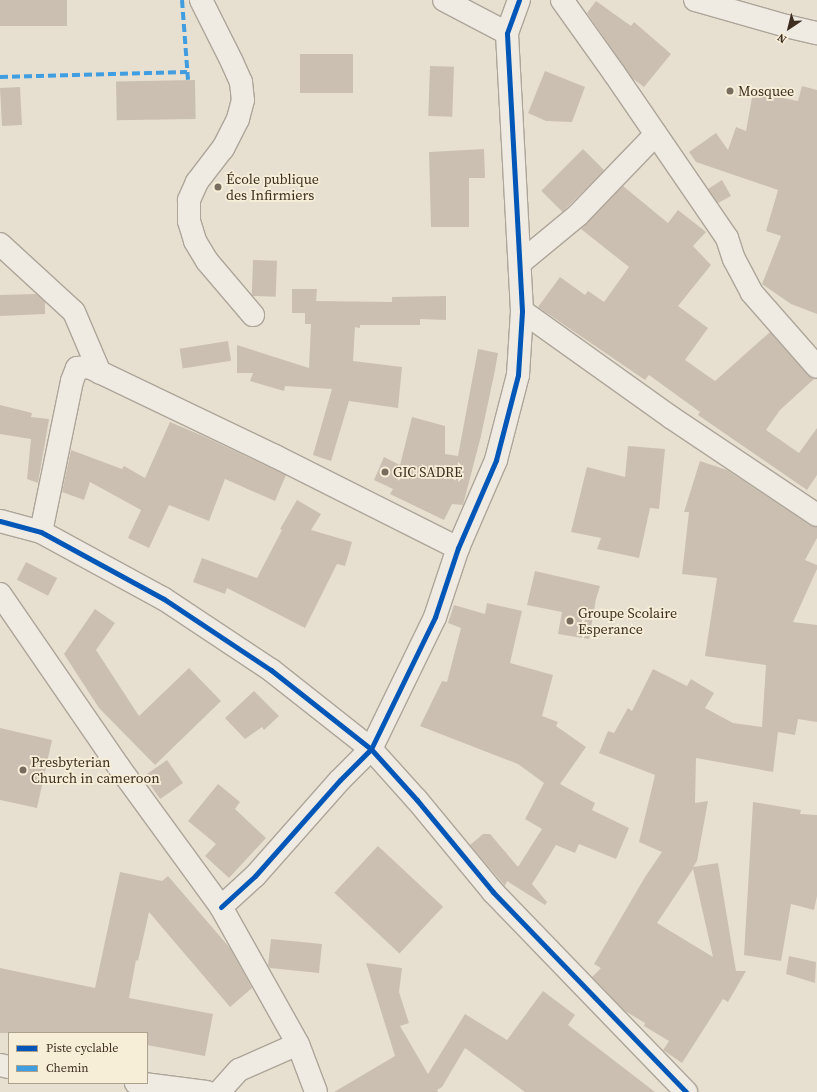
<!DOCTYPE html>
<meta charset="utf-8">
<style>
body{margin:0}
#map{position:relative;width:817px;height:1092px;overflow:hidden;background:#e7e0d1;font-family:"Source Serif 4",serif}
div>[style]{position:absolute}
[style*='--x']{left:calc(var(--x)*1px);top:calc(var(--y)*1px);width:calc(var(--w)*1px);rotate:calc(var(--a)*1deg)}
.building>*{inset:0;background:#cbbfb2;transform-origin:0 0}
.roads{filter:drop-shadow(1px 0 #ada599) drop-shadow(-1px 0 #ada599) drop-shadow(0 1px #ada599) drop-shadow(0 -1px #ada599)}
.street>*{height:22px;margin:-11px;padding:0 11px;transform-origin:11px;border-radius:11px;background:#efebe3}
.quiet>*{height:4px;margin-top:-2px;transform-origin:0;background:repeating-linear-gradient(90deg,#3f9de0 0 8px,transparent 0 12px)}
.cycleway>*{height:5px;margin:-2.5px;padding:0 2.5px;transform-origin:2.5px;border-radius:2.5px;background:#0057b8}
.dots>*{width:11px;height:11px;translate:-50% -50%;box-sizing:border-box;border:2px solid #f7eed8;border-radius:50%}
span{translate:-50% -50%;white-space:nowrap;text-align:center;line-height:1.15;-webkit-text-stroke:3.5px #f7eed8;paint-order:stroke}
.poi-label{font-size:14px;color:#3d2e20}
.left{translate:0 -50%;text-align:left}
.legend{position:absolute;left:8px;top:1032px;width:140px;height:52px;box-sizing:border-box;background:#f7eed8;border:1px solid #ada18e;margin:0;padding:5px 7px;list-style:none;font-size:12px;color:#3d2e20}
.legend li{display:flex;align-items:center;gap:8px;height:20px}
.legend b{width:20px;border:1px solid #ada18e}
.north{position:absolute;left:769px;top:8px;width:40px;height:40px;-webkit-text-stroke:3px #f7eed8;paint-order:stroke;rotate:215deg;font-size:11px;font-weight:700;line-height:16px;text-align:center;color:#3d2e20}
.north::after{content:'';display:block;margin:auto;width:14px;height:18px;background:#3d2e20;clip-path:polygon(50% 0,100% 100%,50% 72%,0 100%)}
</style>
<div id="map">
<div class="building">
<i style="left:0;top:0;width:67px;height:26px"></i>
<i style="clip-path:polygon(596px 1px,631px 26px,634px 22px,671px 54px,644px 87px,632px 78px,587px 13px)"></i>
<i style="left:300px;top:54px;width:53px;height:39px"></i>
<i style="left:430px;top:66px;width:24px;height:50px;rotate:2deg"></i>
<i style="clip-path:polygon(545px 71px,585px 87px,572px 122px,546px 121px,528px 113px)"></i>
<i style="left:195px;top:80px;width:39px;height:79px;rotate:89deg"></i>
<i style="clip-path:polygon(802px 86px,817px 90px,817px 314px,791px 304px,762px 284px,781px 236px,766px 231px,778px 190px,696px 162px,689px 152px,716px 133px,728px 150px,736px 127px,746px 131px,753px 92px,798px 101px)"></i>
<i style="left:20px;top:87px;width:38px;height:20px;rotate:87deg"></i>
<i style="clip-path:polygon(484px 149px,485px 178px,469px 178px,469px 227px,431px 227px,429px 152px)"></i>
<i style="left:583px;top:149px;width:30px;height:59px;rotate:45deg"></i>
<i style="clip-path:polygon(722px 180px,731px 196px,718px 203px,708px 189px)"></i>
<i style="clip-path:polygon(623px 186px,668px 223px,678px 210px,706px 232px,693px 246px,711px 265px,678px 306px,708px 328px,685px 360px,715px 381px,770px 332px,808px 375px,814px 379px,780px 410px,766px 430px,799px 453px,817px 428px,817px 475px,807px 490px,698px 415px,700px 412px,649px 375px,645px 380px,538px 307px,560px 277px,585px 295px,588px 291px,604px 302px,629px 267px,581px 229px)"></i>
<i style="left:253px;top:260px;width:24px;height:36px;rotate:2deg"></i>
<i style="clip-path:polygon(292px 289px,317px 289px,316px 301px,392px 302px,392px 297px,446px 296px,446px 320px,420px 319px,420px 325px,360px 325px,360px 328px,355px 327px,353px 361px,402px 367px,398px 408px,349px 401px,331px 461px,313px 455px,332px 389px,285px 386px,284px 391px,250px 381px,253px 373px,237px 373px,237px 345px,309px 368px,311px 324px,305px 324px,305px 313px,292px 313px)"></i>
<i style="clip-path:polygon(36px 294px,45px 302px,45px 314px,0 316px,0 295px)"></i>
<i style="left:228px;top:341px;width:20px;height:49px;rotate:81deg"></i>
<i style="clip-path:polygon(478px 349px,498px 353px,495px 370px,481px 436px,463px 505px,452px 504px,444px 520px,390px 494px,393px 489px,374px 480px,384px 457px,400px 465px,412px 417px,445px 426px,445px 454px,458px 456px)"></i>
<i style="clip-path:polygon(0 405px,32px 413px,31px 417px,49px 419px,38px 483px,27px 479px,31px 439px,0 434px)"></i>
<i style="clip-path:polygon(170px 422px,203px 436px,286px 475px,275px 501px,225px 479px,209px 521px,169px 505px,149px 548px,128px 538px,141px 510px,90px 482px,84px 500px,62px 492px,71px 450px,122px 469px,124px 466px,145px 478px)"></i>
<i style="clip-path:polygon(628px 446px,665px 449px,659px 509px,650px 508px,639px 558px,597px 549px,601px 538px,571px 532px,587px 467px,625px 477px)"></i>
<i style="clip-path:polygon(evenodd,700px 461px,727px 470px,810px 525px,817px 527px,817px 538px,805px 560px,817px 565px,817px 569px,793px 622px,817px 625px,817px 722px,798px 719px,795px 735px,778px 732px,773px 772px,696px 758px,695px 803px,708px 801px,697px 861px,693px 867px,718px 863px,736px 971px,746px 971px,728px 1002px,723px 999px,682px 1063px,663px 1050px,669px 1041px,644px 1026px,645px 1023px,625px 1011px,592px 977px,601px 968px,594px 964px,645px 877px,662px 852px,639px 842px,655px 775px,599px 753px,608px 731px,614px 733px,628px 708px,632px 711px,653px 669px,687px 686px,691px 679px,714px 693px,705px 708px,733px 723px,762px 727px,766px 665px,705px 656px,717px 578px,682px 574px,689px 512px,684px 512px,700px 461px,693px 869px,713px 957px,657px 923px,693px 869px)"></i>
<i style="clip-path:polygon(297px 500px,321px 514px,311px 530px,352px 542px,345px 566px,337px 564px,305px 628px,227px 588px,225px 594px,193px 582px,202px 558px,257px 578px,282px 530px,280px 529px)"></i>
<i style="left:26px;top:562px;width:35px;height:20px;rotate:27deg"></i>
<i style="clip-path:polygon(535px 571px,600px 586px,596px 599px,589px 639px,558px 634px,562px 612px,527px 605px)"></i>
<i style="clip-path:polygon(487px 603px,522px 611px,510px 663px,553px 675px,542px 716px,558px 722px,556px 726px,586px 747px,560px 784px,595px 803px,592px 810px,629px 828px,616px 859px,579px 844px,575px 853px,556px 845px,532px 884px,547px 902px,545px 905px,507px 881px,505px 886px,470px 845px,483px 834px,490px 834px,518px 867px,542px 829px,525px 819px,544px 783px,518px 764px,420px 726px,442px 681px,447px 682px,461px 628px,448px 623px,454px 605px,485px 614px)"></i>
<i style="clip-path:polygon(95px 609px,115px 623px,96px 650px,139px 716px,189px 668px,221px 701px,155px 765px,99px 708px,64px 654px)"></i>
<i style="clip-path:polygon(254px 691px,279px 716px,264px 730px,262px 727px,245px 739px,225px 718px)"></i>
<i style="clip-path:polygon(0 728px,52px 740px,37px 808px,0 800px)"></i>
<i style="left:167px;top:760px;width:28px;height:28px;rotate:55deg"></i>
<i style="clip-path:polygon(218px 784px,240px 802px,235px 809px,266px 838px,229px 878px,205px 856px,216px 844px,188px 821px)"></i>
<i style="clip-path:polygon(753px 802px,801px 810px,800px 814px,817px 815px,817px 896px,814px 910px,791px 904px,781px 961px,744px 955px)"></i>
<i style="left:378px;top:846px;width:89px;height:64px;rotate:43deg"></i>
<i style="clip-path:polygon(120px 872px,162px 881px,168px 876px,230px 948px,252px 988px,230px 1007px,149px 912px,138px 961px,136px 960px,129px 998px,213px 1014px,205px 1056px,147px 1045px,147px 1033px,0 1033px,0 968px,95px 988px)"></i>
<i style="clip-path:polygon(271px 939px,322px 944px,319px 973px,270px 968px,268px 965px)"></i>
<i style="clip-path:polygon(789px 956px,816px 962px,815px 983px,786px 974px)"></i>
<i style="clip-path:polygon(366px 963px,402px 968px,399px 992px,409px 1023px,400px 1026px,428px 1074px,465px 1014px,507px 1040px,543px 991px,575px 1015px,568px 1025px,655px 1092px,525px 1092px,465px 1048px,442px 1087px,437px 1090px,438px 1092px,334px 1092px,395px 1056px)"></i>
</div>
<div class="roads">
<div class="street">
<i style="--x:201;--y:0;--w:69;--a:63.4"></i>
<i style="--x:232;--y:62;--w:22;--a:66"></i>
<i style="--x:241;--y:82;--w:18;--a:84"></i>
<i style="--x:243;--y:100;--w:20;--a:105"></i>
<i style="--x:238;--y:119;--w:33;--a:117"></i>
<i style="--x:223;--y:148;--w:43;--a:127.4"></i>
<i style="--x:197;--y:182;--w:20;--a:114"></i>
<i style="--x:189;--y:200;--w:21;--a:90"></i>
<i style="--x:189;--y:221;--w:21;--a:73"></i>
<i style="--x:195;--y:241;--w:23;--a:59"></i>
<i style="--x:207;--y:261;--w:71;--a:49.6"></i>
<i style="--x:444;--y:0;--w:71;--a:27.6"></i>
<i style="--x:562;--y:0;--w:90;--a:54.5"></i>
<i style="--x:614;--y:73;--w:200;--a:55.6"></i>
<i style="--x:727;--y:238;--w:22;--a:72"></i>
<i style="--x:734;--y:259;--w:38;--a:62"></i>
<i style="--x:752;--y:293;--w:98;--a:48.7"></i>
<i style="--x:695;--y:0;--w:95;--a:15.9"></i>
<i style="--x:786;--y:26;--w:32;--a:13"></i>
<i style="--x:0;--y:244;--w:100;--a:42.6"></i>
<i style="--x:74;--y:312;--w:66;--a:66.9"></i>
<i style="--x:520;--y:263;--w:75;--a:-39.6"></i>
<i style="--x:578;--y:215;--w:112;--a:-46.1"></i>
<i style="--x:522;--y:311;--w:184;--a:35.5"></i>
<i style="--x:672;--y:418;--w:174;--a:33.8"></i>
<i style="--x:0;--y:521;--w:42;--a:15"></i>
<i style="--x:41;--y:532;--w:140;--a:28.6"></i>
<i style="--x:164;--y:599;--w:128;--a:33.6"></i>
<i style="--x:271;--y:670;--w:127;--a:38.3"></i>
<i style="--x:371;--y:749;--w:69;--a:48"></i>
<i style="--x:417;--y:800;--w:119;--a:50.4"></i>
<i style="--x:493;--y:892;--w:278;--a:46"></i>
<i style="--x:41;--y:532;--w:154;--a:-78.4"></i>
<i style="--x:72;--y:381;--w:14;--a:-69"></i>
<i style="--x:77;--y:368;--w:12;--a:-5"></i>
<i style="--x:89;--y:367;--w:206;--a:25.6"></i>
<i style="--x:275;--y:456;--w:205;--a:26.7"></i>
<i style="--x:0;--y:594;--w:210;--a:55.5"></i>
<i style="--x:119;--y:767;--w:173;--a:53.9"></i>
<i style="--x:221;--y:907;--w:157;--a:60.7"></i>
<i style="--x:298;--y:1044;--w:51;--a:69.4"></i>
<i style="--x:221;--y:907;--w:46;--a:-42.4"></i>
<i style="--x:255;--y:876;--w:128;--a:-48.5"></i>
<i style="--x:340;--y:780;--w:44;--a:-45"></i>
<i style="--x:371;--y:749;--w:147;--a:-64.1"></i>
<i style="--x:435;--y:617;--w:73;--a:-71.6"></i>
<i style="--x:458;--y:548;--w:96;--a:-66.6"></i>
<i style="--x:496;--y:460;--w:88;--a:-75.5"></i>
<i style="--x:518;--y:375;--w:64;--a:-86.4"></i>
<i style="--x:522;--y:311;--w:278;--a:-93.1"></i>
<i style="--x:507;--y:33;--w:35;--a:-70"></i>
<i style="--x:0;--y:1065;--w:9;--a:13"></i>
<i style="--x:136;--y:1083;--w:71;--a:7.3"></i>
<i style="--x:219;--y:1092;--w:30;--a:-48"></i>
<i style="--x:239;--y:1070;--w:64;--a:-23.8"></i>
</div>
</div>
<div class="quiet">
<i style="--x:182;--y:0;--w:80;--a:85.7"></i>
<i style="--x:0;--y:77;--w:187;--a:-1.5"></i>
</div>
<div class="cycleway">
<i style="--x:0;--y:521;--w:42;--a:15"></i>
<i style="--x:41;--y:532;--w:140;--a:28.6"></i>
<i style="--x:164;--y:599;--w:128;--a:33.6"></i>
<i style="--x:271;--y:670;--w:127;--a:38.3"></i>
<i style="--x:371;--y:749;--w:69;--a:48"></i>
<i style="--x:417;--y:800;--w:119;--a:50.4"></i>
<i style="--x:493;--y:892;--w:278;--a:46"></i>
<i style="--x:221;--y:907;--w:46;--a:-42.4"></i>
<i style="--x:255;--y:876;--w:128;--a:-48.5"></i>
<i style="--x:340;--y:780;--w:44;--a:-45"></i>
<i style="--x:371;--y:749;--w:147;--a:-64.1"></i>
<i style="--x:435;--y:617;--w:73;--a:-71.6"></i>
<i style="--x:458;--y:548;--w:96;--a:-66.6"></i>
<i style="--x:496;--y:460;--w:88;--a:-75.5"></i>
<i style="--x:518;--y:375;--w:64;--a:-86.4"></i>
<i style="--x:522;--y:311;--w:278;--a:-93.1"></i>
<i style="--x:507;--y:33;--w:35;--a:-70"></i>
</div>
<div class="dots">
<i style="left:730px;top:91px;background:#786c5e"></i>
<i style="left:218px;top:187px;background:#786c5e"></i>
<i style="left:385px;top:472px;background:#786c5e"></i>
<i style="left:570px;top:621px;background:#786c5e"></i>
<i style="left:23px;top:770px;background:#786c5e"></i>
</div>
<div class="poi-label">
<span class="left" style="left:738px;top:91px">Mosquee</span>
<span class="left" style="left:226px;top:187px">École publique<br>des Infirmiers</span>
<span class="left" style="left:393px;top:472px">GIC SADRE</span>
<span class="left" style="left:578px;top:621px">Groupe Scolaire<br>Esperance</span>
<span class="left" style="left:31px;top:770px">Presbyterian<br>Church in cameroon</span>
</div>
<ul class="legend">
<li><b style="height:5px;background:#0057b8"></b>Piste cyclable</li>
<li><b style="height:5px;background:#3f9de0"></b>Chemin</li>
</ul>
<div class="north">N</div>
</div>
